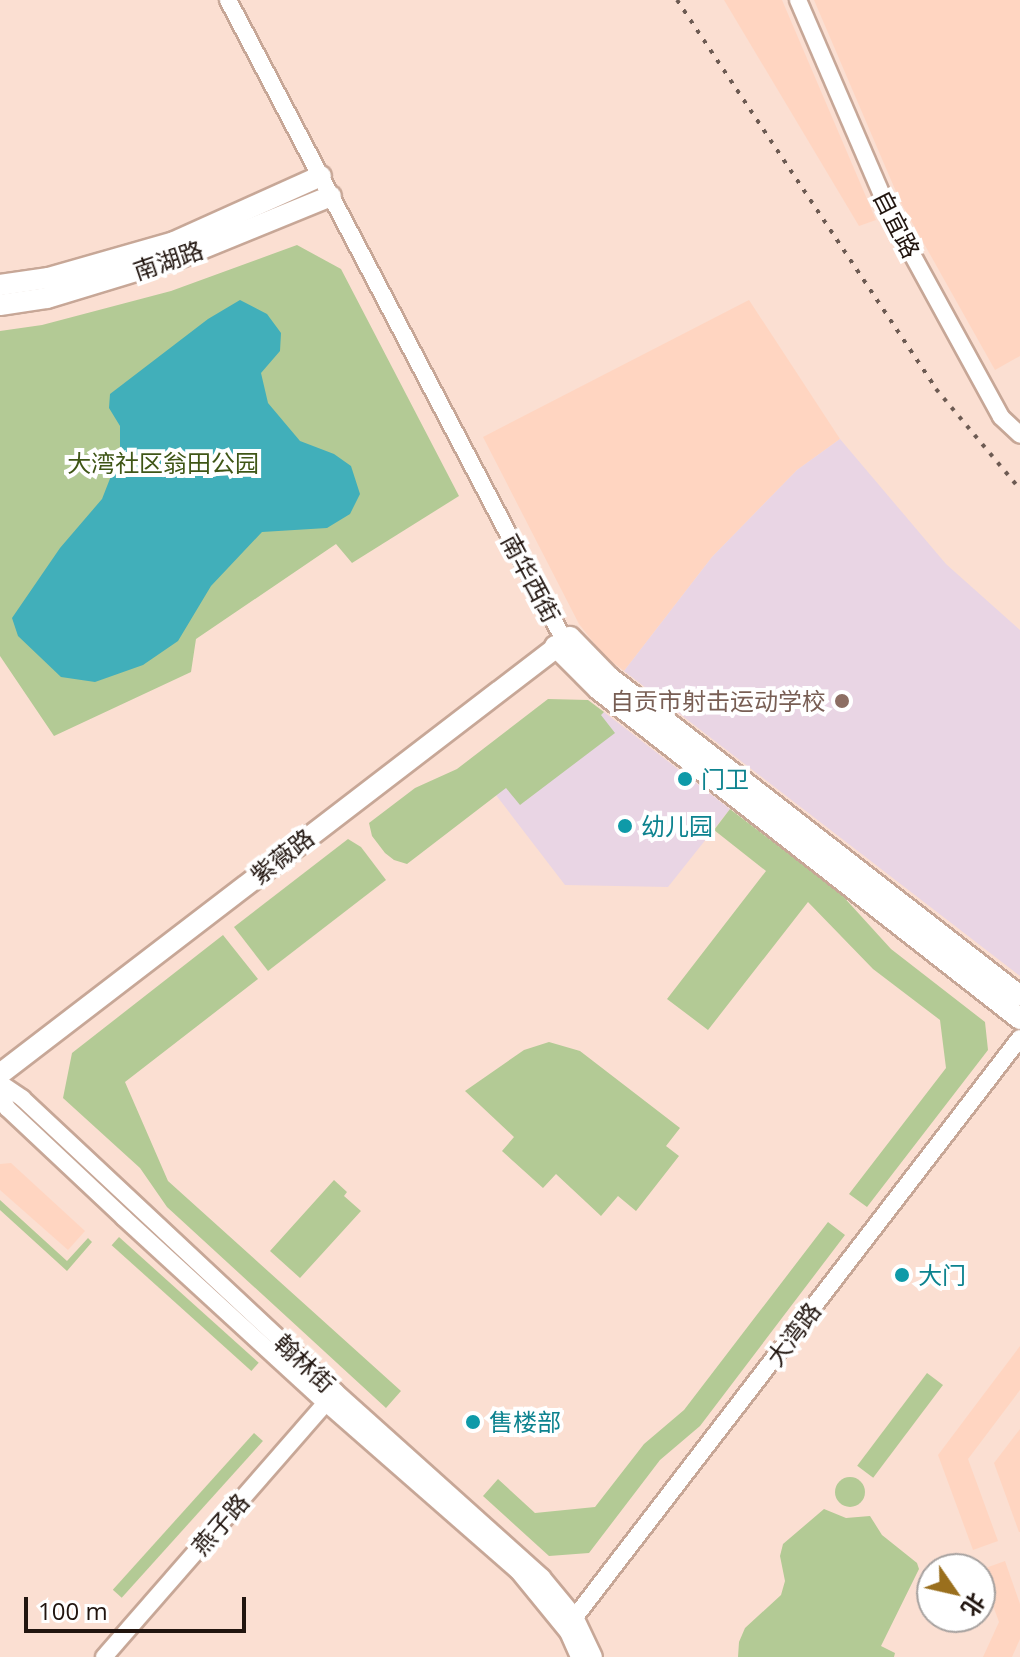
<!DOCTYPE html>
<meta charset="utf-8">
<style>
body{margin:0}
#map{position:relative;width:1020px;height:1657px;overflow:hidden;background:#fbdfd2;font-family:"Open Sans","Noto Sans SC",sans-serif}
div>[style]{position:absolute}
[style*='--x']{left:calc(var(--x)*1px);top:calc(var(--y)*1px);width:calc(var(--w)*1px);rotate:calc(var(--a)*1deg)}
.built>*{inset:0;background:#ffd5c1}
.education>*{inset:0;background:#e9d5e4}
.green>*{inset:0;background:#b3ca95;transform-origin:0 0}
.round{border-radius:50%}
.water>*{inset:0;background:#41afba}
.roads{filter:drop-shadow(2px 0 #c7a797) drop-shadow(-2px 0 #c7a797) drop-shadow(0 2px #c7a797) drop-shadow(0 -2px #c7a797)}
.minor>*{height:16px;margin:-8px;padding:0 8px;transform-origin:8px;border-radius:8px;background:#fff}
.major>*{height:20px;margin:-10px;padding:0 10px;transform-origin:10px;border-radius:10px;background:#fff}
.rail>*{height:4px;margin-top:-2px;transform-origin:0;background:repeating-linear-gradient(90deg,#6c5a52 0 4px,transparent 0 12px)}
.dots>*{width:22px;height:22px;translate:-50% -50%;box-sizing:border-box;border:4px solid #fff;border-radius:50%}
span{translate:-50% -50%;white-space:nowrap;text-align:center;line-height:1.15;-webkit-text-stroke:8px #fff;paint-order:stroke}
.street-label{font-size:24px;color:#21150f}
.park-label{font-size:24px;color:#3f5616}
.education-label{font-size:24px;color:#785e54}
.right{translate:-100% -50%;text-align:right}
.culture-label{font-size:24px;color:#0d838f}
.left{translate:0 -50%;text-align:left}
.north{position:absolute;left:916px;top:1553px;width:80px;height:80px;box-sizing:border-box;background:#fff;border:2px solid #a6a19f;border-radius:50%;rotate:124deg;font-size:22px;font-weight:700;line-height:32px;text-align:center;color:#21150f}
.north::after{content:'';display:block;margin:auto;width:28px;height:36px;background:#9a6f1d;clip-path:polygon(50% 0,100% 100%,50% 72%,0 100%)}
.scale{position:absolute;left:24px;top:1597px;width:222px;height:36px;box-sizing:border-box;border:4px solid #21150f;border-top:0;padding-left:10px;font-size:24px;line-height:28px;white-space:nowrap;color:#21150f;-webkit-text-stroke:6px #fff;paint-order:stroke}
</style>
<div id="map">
<div class="built">
<i style="clip-path:polygon(724px 0,782px 0,876px 220px,859px 226px)"></i>
<i style="clip-path:polygon(814px 0,1020px 0,1020px 356px,995px 370px,900px 201px)"></i>
<i style="clip-path:polygon(749px 300px,840px 439px,797px 470px,712px 557px,624px 671px,604px 656px,579px 624px,483px 437px)"></i>
<i style="clip-path:polygon(11px 1163px,85px 1231px,68px 1250px,0 1190px,0 1164px)"></i>
<i style="clip-path:polygon(1020px 1346px,1020px 1390px,968px 1459px,998px 1541px,973px 1550px,938px 1455px)"></i>
<i style="clip-path:polygon(1020px 1429px,1020px 1532px,1019px 1532px,994px 1463px)"></i>
<i style="clip-path:polygon(1005px 1561px,1020px 1604px,1020px 1639px,1012px 1657px,983px 1657px,999px 1622px,980px 1570px)"></i>
</div>
<div class="education">
<i style="clip-path:polygon(840px 439px,946px 564px,1020px 630px,1020px 976px,624px 671px,712px 557px,797px 470px)"></i>
<i style="clip-path:polygon(604px 712px,730px 809px,668px 887px,565px 885px,496px 795px)"></i>
</div>
<div class="green">
<i style="clip-path:polygon(297px 245px,341px 269px,459px 496px,352px 563px,336px 544px,196px 639px,191px 672px,54px 736px,0 656px,0 331px,42px 325px,171px 291px)"></i>
<i style="clip-path:polygon(548px 699px,588px 700px,604px 712px,601px 715px,615px 733px,520px 805px,506px 788px,407px 864px,394px 860px,385px 853px,372px 836px,369px 823px,415px 788px,457px 769px)"></i>
<i style="clip-path:polygon(730px 809px,840px 893px,891px 949px,985px 1022px,988px 1050px,867px 1207px,849px 1194px,946px 1068px,940px 1020px,873px 969px,808px 902px,708px 1030px,667px 999px,766px 871px,714px 830px)"></i>
<i style="clip-path:polygon(348px 839px,361px 847px,386px 880px,268px 971px,234px 927px)"></i>
<i style="clip-path:polygon(223px 935px,258px 979px,125px 1082px,168px 1181px,401px 1391px,386px 1408px,167px 1207px,140px 1168px,63px 1098px,72px 1053px)"></i>
<i style="clip-path:polygon(549px 1042px,580px 1051px,680px 1128px,666px 1146px,679px 1156px,636px 1211px,618px 1196px,601px 1216px,556px 1174px,543px 1188px,502px 1151px,514px 1137px,465px 1091px,524px 1050px)"></i>
<i style="clip-path:polygon(334px 1180px,347px 1192px,344px 1196px,361px 1211px,300px 1278px,270px 1251px)"></i>
<i style="clip-path:polygon(0 1200px,67px 1261px,88px 1238px,92px 1242px,67px 1271px,0 1210px)"></i>
<i style="clip-path:polygon(828px 1222px,845px 1235px,700px 1426px,660px 1460px,589px 1553px,549px 1556px,483px 1496px,498px 1479px,535px 1513px,595px 1507px,644px 1444px,684px 1410px)"></i>
<i style="left:119px;top:1237px;width:188px;height:11px;rotate:42deg"></i>
<i style="left:927px;top:1373px;width:20px;height:116px;rotate:37deg"></i>
<i style="left:254px;top:1433px;width:12px;height:211px;rotate:42deg"></i>
<i class="round" style="left:835px;top:1477px;width:30px;height:30px"></i>
<i style="clip-path:polygon(824px 1509px,846px 1518px,870px 1516px,882px 1535px,917px 1563px,919px 1569px,881px 1646px,895px 1653px,894px 1657px,738px 1657px,739px 1642px,745px 1628px,781px 1595px,785px 1581px,780px 1556px,783px 1544px)"></i>
</div>
<div class="water">
<i style="clip-path:polygon(240px 300px,267px 314px,281px 333px,280px 351px,261px 373px,268px 403px,300px 441px,334px 454px,351px 466px,360px 494px,350px 514px,327px 528px,262px 532px,211px 586px,178px 641px,143px 665px,95px 682px,61px 677px,18px 636px,12px 618px,60px 548px,102px 499px,120px 453px,120px 426px,109px 408px,110px 394px,208px 319px)"></i>
</div>
<div class="roads">
<div class="minor">
<i style="--x:228;--y:0;--w:723;--a:62.3"></i>
<i style="--x:798;--y:0;--w:233;--a:66.7"></i>
<i style="--x:890;--y:214;--w:231;--a:61.3"></i>
<i style="--x:1001;--y:417;--w:26;--a:43"></i>
<i style="--x:0;--y:1083;--w:27;--a:34"></i>
<i style="--x:22;--y:1098;--w:430;--a:43.1"></i>
<i style="--x:336;--y:1392;--w:277;--a:41.9"></i>
<i style="--x:542;--y:1577;--w:52;--a:50.5"></i>
<i style="--x:575;--y:1617;--w:44;--a:64.6"></i>
<i style="--x:0;--y:1093;--w:17;--a:65"></i>
<i style="--x:7;--y:1108;--w:161;--a:43.2"></i>
<i style="--x:124;--y:1218;--w:274;--a:42.5"></i>
<i style="--x:326;--y:1403;--w:255;--a:41.2"></i>
<i style="--x:518;--y:1571;--w:79;--a:50.7"></i>
<i style="--x:568;--y:1632;--w:27;--a:66"></i>
<i style="--x:567;--y:1622;--w:9;--a:-32"></i>
<i style="--x:575;--y:1617;--w:730;--a:-52.46"></i>
<i style="--x:104;--y:1657;--w:347;--a:-48.9"></i>
</div>
<div class="major">
<i style="--x:0;--y:285;--w:49;--a:-8.3"></i>
<i style="--x:48;--y:278;--w:131;--a:-15.9"></i>
<i style="--x:174;--y:242;--w:161;--a:-24.2"></i>
<i style="--x:0;--y:305;--w:48;--a:-8.5"></i>
<i style="--x:47;--y:298;--w:138;--a:-16.9"></i>
<i style="--x:179;--y:258;--w:164;--a:-22.2"></i>
<i style="--x:555;--y:646;--w:61;--a:45"></i>
<i style="--x:598;--y:689;--w:536;--a:38.03"></i>
<i style="--x:0;--y:1074;--w:718;--a:-37.48"></i>
<i style="--x:570;--y:637;--w:56;--a:45.7"></i>
<i style="--x:609;--y:677;--w:520;--a:37.82"></i>
</div>
</div>
<div class="rail">
<i style="--x:677;--y:0;--w:467;--a:56.3"></i>
<i style="--x:936;--y:389;--w:131;--a:50"></i>
</div>
<div class="dots">
<i style="left:842px;top:701px;background:#8d6e63"></i>
<i style="left:685px;top:779px;background:#0f9aa8"></i>
<i style="left:625px;top:826px;background:#0f9aa8"></i>
<i style="left:902px;top:1275px;background:#0f9aa8"></i>
<i style="left:473px;top:1422px;background:#0f9aa8"></i>
</div>
<div class="street-label">
<span style="left:897px;top:224px;rotate:63deg">自宜路</span>
<span style="left:168px;top:260px;rotate:-19deg">南湖路</span>
<span style="left:531px;top:578px;rotate:62deg">南华西街</span>
<span style="left:282px;top:856px;rotate:-38deg">紫薇路</span>
<span style="left:793px;top:1334px;rotate:-53deg">大湾路</span>
<span style="left:305px;top:1363px;rotate:43deg">翰林街</span>
<span style="left:220px;top:1524px;rotate:-49deg">燕子路</span>
</div>
<div class="park-label">
<span style="left:163px;top:463px">大湾社区翁田公园</span>
</div>
<div class="education-label">
<span class="right" style="left:826px;top:701px">自贡市射击运动学校</span>
</div>
<div class="culture-label">
<span class="left" style="left:701px;top:779px">门卫</span>
<span class="left" style="left:641px;top:826px">幼儿园</span>
<span class="left" style="left:918px;top:1275px">大门</span>
<span class="left" style="left:489px;top:1422px">售楼部</span>
</div>
<div class="north">北</div>
<div class="scale">100 m</div>
</div>
